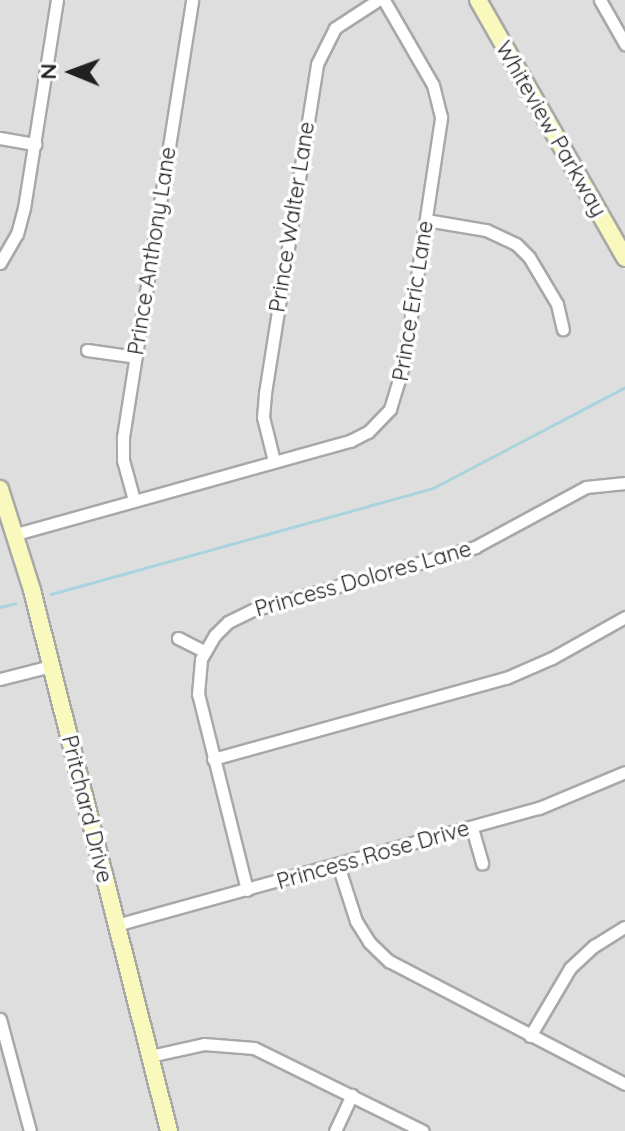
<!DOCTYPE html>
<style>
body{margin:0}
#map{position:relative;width:625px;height:1131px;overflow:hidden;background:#f1eee8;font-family:Quicksand,sans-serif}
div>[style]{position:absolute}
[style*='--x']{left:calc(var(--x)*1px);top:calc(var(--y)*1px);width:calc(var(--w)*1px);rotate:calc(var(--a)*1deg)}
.residential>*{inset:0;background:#dfdede}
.stream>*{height:3px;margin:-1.5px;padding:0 1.5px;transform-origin:1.5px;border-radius:1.5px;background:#a9d4de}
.roads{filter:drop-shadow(2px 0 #a8a8a8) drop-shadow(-2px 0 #a8a8a8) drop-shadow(0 2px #a8a8a8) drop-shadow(0 -2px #a8a8a8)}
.street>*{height:11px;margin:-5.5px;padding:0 5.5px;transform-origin:5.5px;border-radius:5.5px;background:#fff}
.secondary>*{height:16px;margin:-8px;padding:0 8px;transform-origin:8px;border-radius:8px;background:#f9f9bd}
span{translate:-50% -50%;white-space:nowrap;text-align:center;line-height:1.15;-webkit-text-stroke:7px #fff;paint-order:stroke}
.street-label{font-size:22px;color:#212121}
.north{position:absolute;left:32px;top:32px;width:80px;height:80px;-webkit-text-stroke:6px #fff;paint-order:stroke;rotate:271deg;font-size:22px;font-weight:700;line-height:32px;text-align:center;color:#212121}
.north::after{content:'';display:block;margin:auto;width:28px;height:36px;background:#212121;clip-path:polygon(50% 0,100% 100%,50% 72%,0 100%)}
</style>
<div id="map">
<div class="residential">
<i style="clip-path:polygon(0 0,471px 0,625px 271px,625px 1131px,174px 1131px,18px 523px,0 478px)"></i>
<i style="clip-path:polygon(484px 0,625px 0,625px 249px)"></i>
<i style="clip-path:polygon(0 503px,13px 534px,164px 1131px,0 1131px)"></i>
</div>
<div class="stream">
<i style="--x:51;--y:594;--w:396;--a:-15.5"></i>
<i style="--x:433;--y:488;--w:217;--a:-27.7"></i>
<i style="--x:0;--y:607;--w:16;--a:-14"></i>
</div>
<div class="roads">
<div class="street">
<i style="--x:600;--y:0;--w:51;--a:60.4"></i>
<i style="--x:0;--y:138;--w:36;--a:10"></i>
<i style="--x:426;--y:220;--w:61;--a:9.5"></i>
<i style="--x:486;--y:230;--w:33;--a:25"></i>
<i style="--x:516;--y:244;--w:18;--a:45"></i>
<i style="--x:529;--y:257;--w:55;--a:59.2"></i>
<i style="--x:557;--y:304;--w:26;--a:77"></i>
<i style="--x:0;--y:263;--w:34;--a:-60"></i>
<i style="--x:17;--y:234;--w:27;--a:-75"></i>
<i style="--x:24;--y:208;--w:211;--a:-81"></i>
<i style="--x:87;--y:350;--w:49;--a:8.1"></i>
<i style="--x:274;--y:461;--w:45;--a:-104"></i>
<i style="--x:263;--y:417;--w:24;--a:-85"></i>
<i style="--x:265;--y:393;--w:333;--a:-81"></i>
<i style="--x:317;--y:64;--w:40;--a:-63.4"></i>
<i style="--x:335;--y:28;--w:51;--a:-33.1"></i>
<i style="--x:134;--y:500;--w:41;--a:-105.4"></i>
<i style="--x:123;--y:460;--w:23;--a:-90"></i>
<i style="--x:123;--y:437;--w:442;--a:-81"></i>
<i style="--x:16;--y:534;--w:347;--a:-15.6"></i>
<i style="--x:350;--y:441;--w:20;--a:-27"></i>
<i style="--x:368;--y:432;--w:32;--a:-46"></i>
<i style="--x:390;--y:409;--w:48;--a:-73.1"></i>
<i style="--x:404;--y:363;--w:249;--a:-81.4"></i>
<i style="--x:441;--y:117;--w:33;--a:-104"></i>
<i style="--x:433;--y:85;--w:98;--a:-120"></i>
<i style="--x:178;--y:638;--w:29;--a:27"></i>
<i style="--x:0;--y:679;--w:53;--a:-14.3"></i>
<i style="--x:213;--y:759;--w:304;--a:-15.5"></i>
<i style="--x:506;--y:678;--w:50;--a:-23.5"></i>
<i style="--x:552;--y:658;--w:84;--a:-29.3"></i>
<i style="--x:472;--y:828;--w:37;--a:74"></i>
<i style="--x:338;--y:865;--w:59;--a:72.2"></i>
<i style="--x:356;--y:921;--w:25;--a:58"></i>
<i style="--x:369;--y:942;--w:28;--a:44"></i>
<i style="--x:389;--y:961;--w:266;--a:27.5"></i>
<i style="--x:247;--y:890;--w:202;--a:-104"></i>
<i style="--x:198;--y:694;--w:35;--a:-85"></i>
<i style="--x:201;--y:659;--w:28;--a:-60"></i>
<i style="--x:215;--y:635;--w:18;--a:-45"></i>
<i style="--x:228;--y:622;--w:28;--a:-26"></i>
<i style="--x:253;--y:610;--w:231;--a:-15.8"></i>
<i style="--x:475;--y:547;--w:126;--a:-28.4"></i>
<i style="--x:586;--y:487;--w:39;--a:-6"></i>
<i style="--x:116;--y:925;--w:439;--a:-15.5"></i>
<i style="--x:539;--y:808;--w:93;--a:-22.7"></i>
<i style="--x:0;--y:1019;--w:116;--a:75"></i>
<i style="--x:530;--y:1036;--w:79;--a:-59.5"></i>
<i style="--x:570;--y:968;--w:33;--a:-43"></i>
<i style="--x:594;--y:946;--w:36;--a:-32"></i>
<i style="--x:150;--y:1056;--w:55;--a:-12.5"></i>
<i style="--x:204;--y:1044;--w:50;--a:4.6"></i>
<i style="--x:254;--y:1048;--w:188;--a:26.2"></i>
<i style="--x:335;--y:1131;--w:40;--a:-65"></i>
</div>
<div class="secondary">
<i style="--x:478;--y:0;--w:297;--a:60.3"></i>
<i style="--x:0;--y:489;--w:106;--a:72.4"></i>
<i style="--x:32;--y:590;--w:558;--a:75.79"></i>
</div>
</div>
<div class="street-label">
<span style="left:551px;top:129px;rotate:60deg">Whiteview Parkway</span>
<span style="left:292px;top:217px;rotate:-81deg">Prince Walter Lane</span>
<span style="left:152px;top:251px;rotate:-81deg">Prince Anthony Lane</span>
<span style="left:413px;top:301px;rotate:-81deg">Prince Eric Lane</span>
<span style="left:363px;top:579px;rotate:-16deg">Princess Dolores Lane</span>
<span style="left:87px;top:809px;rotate:76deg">Pritchard Drive</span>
<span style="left:373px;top:855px;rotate:-16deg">Princess Rose Drive</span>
</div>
<div class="north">N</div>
</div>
